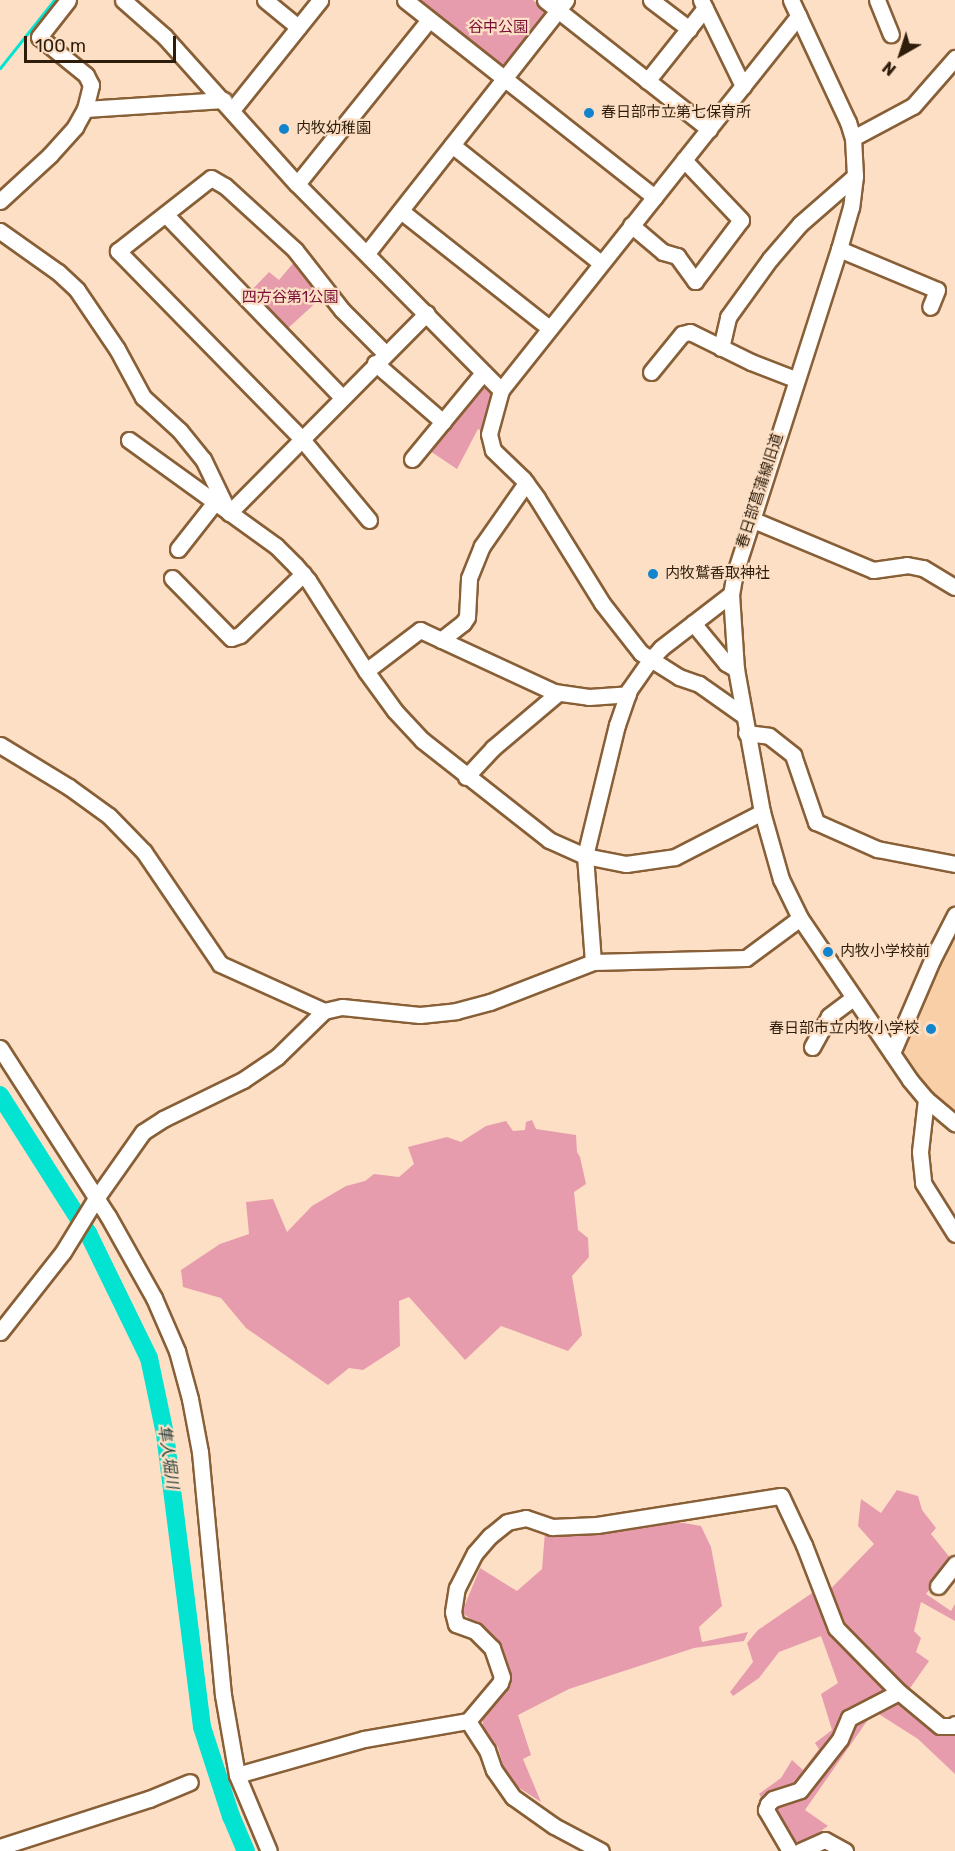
<!DOCTYPE html>
<meta charset="utf-8">
<style>
body{margin:0}
#map{position:relative;width:955px;height:1851px;overflow:hidden;background:#fcdfc5;font-family:Rubik,"Noto Sans JP",sans-serif}
div>[style]{position:absolute}
[style*='--x']{left:calc(var(--x)*1px);top:calc(var(--y)*1px);width:calc(var(--w)*1px);rotate:calc(var(--a)*1deg)}
.built>*{inset:0;background:#f9cfa8}
.green>*{inset:0;background:#e79cad}
.stream>*{height:3px;margin:-1.5px;padding:0 1.5px;transform-origin:1.5px;border-radius:1.5px;background:#03e3d1}
.river>*{height:18px;margin:-9px;padding:0 9px;transform-origin:9px;border-radius:9px;background:#03e3d1}
.roads{filter:drop-shadow(2px 0 #885f36) drop-shadow(-2px 0 #885f36) drop-shadow(0 2px #885f36) drop-shadow(0 -2px #885f36)}
.minor>*{height:15px;margin:-7.5px;padding:0 7.5px;transform-origin:7.5px;border-radius:7.5px;background:#fff}
.dots>*{width:16px;height:16px;translate:-50% -50%;box-sizing:border-box;border:3px solid #fcdfc5;border-radius:50%}
span{translate:-50% -50%;white-space:nowrap;text-align:center;line-height:1.15;-webkit-text-stroke:4.5px #fcdfc5;paint-order:stroke}
.park-label{font-size:15px;color:#790f38}
.poi-label{font-size:15px;color:#2e1d0b}
.left{translate:0 -50%;text-align:left}
.right{translate:-100% -50%;text-align:right}
.street-label{font-size:15px;color:#2e1d0b}
.water-label{font-size:16px;color:#24403c;font-style:italic}
.north{position:absolute;left:871px;top:24px;width:60px;height:60px;-webkit-text-stroke:4px #fcdfc5;paint-order:stroke;rotate:219deg;font-size:16px;font-weight:700;line-height:24px;text-align:center;color:#2e1d0b}
.north::after{content:'';display:block;margin:auto;width:21px;height:27px;background:#2e1d0b;clip-path:polygon(50% 0,100% 100%,50% 72%,0 100%)}
.scale{position:absolute;left:24px;top:36px;width:152px;height:27px;box-sizing:border-box;border:3px solid #2e1d0b;border-top:0;padding-left:8px;font-size:18px;line-height:21px;white-space:nowrap;color:#2e1d0b;-webkit-text-stroke:4px #fcdfc5;paint-order:stroke}
</style>
<div id="map">
<div class="built">
<i style="clip-path:polygon(955px 928px,955px 1113px,926px 1085px,899px 1050px)"></i>
</div>
<div class="green">
<i style="clip-path:polygon(420px 0,533px 0,549px 13px,505px 68px)"></i>
<i style="clip-path:polygon(295px 261px,322px 297px,285px 331px,248px 294px,269px 272px,279px 280px)"></i>
<i style="clip-path:polygon(482px 382px,489px 384px,494px 405px,484px 432px,478px 429px,457px 469px,427px 449px)"></i>
<i style="clip-path:polygon(532px 1120px,536px 1129px,576px 1135px,577px 1152px,580px 1157px,586px 1184px,574px 1192px,578px 1230px,588px 1238px,589px 1257px,572px 1276px,582px 1335px,568px 1351px,501px 1326px,465px 1360px,409px 1297px,399px 1301px,400px 1346px,363px 1370px,349px 1368px,328px 1385px,246px 1328px,221px 1298px,183px 1287px,181px 1270px,220px 1244px,249px 1234px,246px 1202px,273px 1199px,287px 1232px,312px 1206px,346px 1186px,365px 1181px,374px 1174px,399px 1177px,414px 1164px,408px 1147px,447px 1137px,461px 1142px,486px 1126px,506px 1121px,513px 1131px,525px 1130px,526px 1122px)"></i>
<i style="clip-path:polygon(897px 1490px,918px 1496px,922px 1510px,936px 1528px,931px 1534px,951px 1559px,926px 1594px,951px 1611px,955px 1604px,955px 1621px,921px 1602px,914px 1631px,921px 1638px,916px 1652px,929px 1661px,901px 1701px,955px 1729px,955px 1774px,918px 1739px,874px 1711px,805px 1810px,828px 1826px,796px 1848px,759px 1794px,781px 1778px,792px 1760px,803px 1770px,819px 1749px,815px 1743px,832px 1730px,821px 1694px,838px 1683px,821px 1636px,779px 1652px,759px 1678px,733px 1696px,730px 1692px,753px 1662px,747px 1643px,758px 1630px,812px 1593px,818px 1602px,874px 1544px,858px 1526px,861px 1499px,881px 1513px)"></i>
<i style="clip-path:polygon(684px 1523px,701px 1526px,711px 1547px,722px 1606px,699px 1627px,702px 1642px,748px 1632px,744px 1641px,694px 1648px,569px 1689px,518px 1715px,531px 1755px,523px 1759px,541px 1802px,507px 1780px,498px 1747px,484px 1732px,482px 1717px,505px 1685px,488px 1635px,462px 1612px,480px 1568px,517px 1591px,542px 1569px,545px 1532px,626px 1524px)"></i>
</div>
<div class="stream">
<i style="--x:0;--y:68;--w:87;--a:-51.5"></i>
</div>
<div class="river">
<i style="--x:0;--y:1095;--w:164;--a:57.5"></i>
<i style="--x:88;--y:1233;--w:139;--a:64"></i>
<i style="--x:149;--y:1358;--w:78;--a:78.1"></i>
<i style="--x:165;--y:1434;--w:295;--a:82.8"></i>
<i style="--x:202;--y:1727;--w:94;--a:72"></i>
<i style="--x:231;--y:1816;--w:38;--a:67"></i>
</div>
<div class="roads">
<div class="minor">
<i style="--x:123;--y:0;--w:55;--a:41.3"></i>
<i style="--x:164;--y:36;--w:199;--a:48.1"></i>
<i style="--x:297;--y:184;--w:290;--a:45.3"></i>
<i style="--x:265;--y:0;--w:43;--a:39.3"></i>
<i style="--x:405;--y:0;--w:318;--a:38.3"></i>
<i style="--x:545;--y:0;--w:209;--a:38.2"></i>
<i style="--x:651;--y:0;--w:48;--a:37.3"></i>
<i style="--x:701;--y:0;--w:96;--a:64"></i>
<i style="--x:791;--y:0;--w:135;--a:65"></i>
<i style="--x:848;--y:122;--w:17;--a:73"></i>
<i style="--x:853;--y:138;--w:38;--a:87"></i>
<i style="--x:855;--y:176;--w:31;--a:97"></i>
<i style="--x:851;--y:207;--w:44;--a:105.9"></i>
<i style="--x:839;--y:249;--w:339;--a:107.8"></i>
<i style="--x:735;--y:572;--w:22;--a:100"></i>
<i style="--x:731;--y:594;--w:75;--a:86.2"></i>
<i style="--x:736;--y:669;--w:145;--a:79.7"></i>
<i style="--x:762;--y:812;--w:70;--a:74.2"></i>
<i style="--x:781;--y:879;--w:43;--a:64"></i>
<i style="--x:800;--y:918;--w:196;--a:55.8"></i>
<i style="--x:910;--y:1080;--w:25;--a:50"></i>
<i style="--x:926;--y:1099;--w:38;--a:40"></i>
<i style="--x:877;--y:0;--w:37;--a:68"></i>
<i style="--x:647;--y:81;--w:93;--a:-51.5"></i>
<i style="--x:85;--y:109;--w:139;--a:-3.7"></i>
<i style="--x:232;--y:110;--w:141;--a:-51.3"></i>
<i style="--x:853;--y:138;--w:68;--a:-28.1"></i>
<i style="--x:913;--y:106;--w:64;--a:-48.8"></i>
<i style="--x:452;--y:145;--w:190;--a:38.4"></i>
<i style="--x:297;--y:184;--w:211;--a:-51.2"></i>
<i style="--x:0;--y:201;--w:68;--a:-42.6"></i>
<i style="--x:50;--y:155;--w:38;--a:-48"></i>
<i style="--x:75;--y:127;--w:21;--a:-61"></i>
<i style="--x:85;--y:109;--w:25;--a:-76"></i>
<i style="--x:91;--y:85;--w:11;--a:-117"></i>
<i style="--x:86;--y:75;--w:60;--a:-141"></i>
<i style="--x:39;--y:37;--w:47;--a:-51.9"></i>
<i style="--x:401;--y:211;--w:189;--a:38.3"></i>
<i style="--x:166;--y:215;--w:253;--a:46"></i>
<i style="--x:631;--y:225;--w:42;--a:40.2"></i>
<i style="--x:663;--y:252;--w:15;--a:16"></i>
<i style="--x:677;--y:256;--w:31;--a:54"></i>
<i style="--x:695;--y:281;--w:76;--a:-53"></i>
<i style="--x:741;--y:220;--w:83;--a:-133.5"></i>
<i style="--x:0;--y:231;--w:71;--a:35.3"></i>
<i style="--x:58;--y:272;--w:26;--a:43"></i>
<i style="--x:77;--y:290;--w:71;--a:55.9"></i>
<i style="--x:117;--y:349;--w:55;--a:61.6"></i>
<i style="--x:143;--y:397;--w:50;--a:42.6"></i>
<i style="--x:180;--y:431;--w:36;--a:51"></i>
<i style="--x:203;--y:459;--w:58;--a:64.3"></i>
<i style="--x:839;--y:249;--w:106;--a:22.7"></i>
<i style="--x:937;--y:290;--w:18;--a:112"></i>
<i style="--x:367;--y:253;--w:322;--a:-51.8"></i>
<i style="--x:721;--y:348;--w:32;--a:-77"></i>
<i style="--x:728;--y:317;--w:72;--a:-54.1"></i>
<i style="--x:770;--y:259;--w:46;--a:-49.4"></i>
<i style="--x:800;--y:224;--w:73;--a:-41.1"></i>
<i style="--x:375;--y:363;--w:90;--a:40.9"></i>
<i style="--x:651;--y:372;--w:49;--a:-50.8"></i>
<i style="--x:682;--y:334;--w:8;--a:-14"></i>
<i style="--x:690;--y:332;--w:68;--a:26.2"></i>
<i style="--x:751;--y:362;--w:47;--a:21.1"></i>
<i style="--x:129;--y:440;--w:181;--a:35.8"></i>
<i style="--x:276;--y:546;--w:27;--a:45"></i>
<i style="--x:295;--y:565;--w:20;--a:49"></i>
<i style="--x:308;--y:580;--w:108;--a:57.5"></i>
<i style="--x:366;--y:671;--w:49;--a:54.1"></i>
<i style="--x:395;--y:711;--w:40;--a:47"></i>
<i style="--x:422;--y:740;--w:162;--a:38.2"></i>
<i style="--x:549;--y:840;--w:39;--a:24"></i>
<i style="--x:585;--y:856;--w:135;--a:-76.3"></i>
<i style="--x:617;--y:725;--w:37;--a:-71"></i>
<i style="--x:629;--y:690;--w:37;--a:-55"></i>
<i style="--x:650;--y:660;--w:16;--a:-47"></i>
<i style="--x:661;--y:648;--w:88;--a:-37.6"></i>
<i style="--x:412;--y:459;--w:112;--a:-50.5"></i>
<i style="--x:229;--y:513;--w:281;--a:-45.3"></i>
<i style="--x:751;--y:519;--w:132;--a:22.7"></i>
<i style="--x:873;--y:570;--w:34;--a:-8"></i>
<i style="--x:907;--y:565;--w:16;--a:11"></i>
<i style="--x:923;--y:568;--w:37;--a:31"></i>
<i style="--x:369;--y:520;--w:107;--a:-129.7"></i>
<i style="--x:301;--y:438;--w:262;--a:-134.4"></i>
<i style="--x:118;--y:251;--w:118;--a:-38.1"></i>
<i style="--x:211;--y:178;--w:16;--a:30"></i>
<i style="--x:225;--y:186;--w:95;--a:42.4"></i>
<i style="--x:295;--y:250;--w:76;--a:51.9"></i>
<i style="--x:342;--y:310;--w:62;--a:45"></i>
<i style="--x:178;--y:549;--w:60;--a:-51.8"></i>
<i style="--x:172;--y:578;--w:84;--a:45.5"></i>
<i style="--x:231;--y:638;--w:9;--a:-18"></i>
<i style="--x:240;--y:635;--w:88;--a:-44.1"></i>
<i style="--x:693;--y:623;--w:52;--a:50.5"></i>
<i style="--x:726;--y:663;--w:12;--a:31"></i>
<i style="--x:441;--y:640;--w:28;--a:-38"></i>
<i style="--x:463;--y:623;--w:7;--a:-56"></i>
<i style="--x:467;--y:617;--w:39;--a:-87"></i>
<i style="--x:469;--y:578;--w:35;--a:-68"></i>
<i style="--x:482;--y:546;--w:77;--a:-55.1"></i>
<i style="--x:366;--y:671;--w:68;--a:-37.2"></i>
<i style="--x:420;--y:630;--w:148;--a:24.8"></i>
<i style="--x:554;--y:692;--w:35;--a:8"></i>
<i style="--x:589;--y:697;--w:39;--a:-4"></i>
<i style="--x:743;--y:715;--w:54;--a:-144.8"></i>
<i style="--x:699;--y:684;--w:21;--a:-161"></i>
<i style="--x:679;--y:677;--w:45;--a:-147.7"></i>
<i style="--x:641;--y:653;--w:63;--a:-128"></i>
<i style="--x:602;--y:603;--w:123;--a:-121.8"></i>
<i style="--x:537;--y:498;--w:24;--a:-126"></i>
<i style="--x:523;--y:479;--w:42;--a:-136"></i>
<i style="--x:493;--y:450;--w:16;--a:-104"></i>
<i style="--x:489;--y:434;--w:46;--a:-74.7"></i>
<i style="--x:501;--y:390;--w:478;--a:-51.5"></i>
<i style="--x:746;--y:733;--w:23;--a:7"></i>
<i style="--x:769;--y:736;--w:31;--a:38"></i>
<i style="--x:793;--y:755;--w:71;--a:71.1"></i>
<i style="--x:816;--y:822;--w:67;--a:23.9"></i>
<i style="--x:877;--y:849;--w:79;--a:10.9"></i>
<i style="--x:0;--y:745;--w:81;--a:31.3"></i>
<i style="--x:69;--y:787;--w:49;--a:35.9"></i>
<i style="--x:109;--y:816;--w:50;--a:45.8"></i>
<i style="--x:144;--y:852;--w:135;--a:55.8"></i>
<i style="--x:220;--y:964;--w:114;--a:24.3"></i>
<i style="--x:466;--y:777;--w:40;--a:-47"></i>
<i style="--x:493;--y:748;--w:85;--a:-40.2"></i>
<i style="--x:593;--y:962;--w:153;--a:-1.5"></i>
<i style="--x:746;--y:958;--w:67;--a:-36.5"></i>
<i style="--x:812;--y:1047;--w:35;--a:-61"></i>
<i style="--x:829;--y:1016;--w:30;--a:-37"></i>
<i style="--x:0;--y:1048;--w:200;--a:57.3"></i>
<i style="--x:108;--y:1216;--w:94;--a:60.7"></i>
<i style="--x:154;--y:1298;--w:58;--a:66.5"></i>
<i style="--x:177;--y:1351;--w:50;--a:74.8"></i>
<i style="--x:190;--y:1399;--w:54;--a:79.3"></i>
<i style="--x:200;--y:1452;--w:244;--a:84.6"></i>
<i style="--x:223;--y:1695;--w:81;--a:80.1"></i>
<i style="--x:237;--y:1775;--w:82;--a:67.2"></i>
<i style="--x:892;--y:1053;--w:101;--a:-66.7"></i>
<i style="--x:932;--y:960;--w:51;--a:-62.9"></i>
<i style="--x:926;--y:1099;--w:53;--a:96.5"></i>
<i style="--x:920;--y:1152;--w:31;--a:84"></i>
<i style="--x:923;--y:1183;--w:60;--a:57.9"></i>
<i style="--x:0;--y:1332;--w:102;--a:-51.8"></i>
<i style="--x:63;--y:1252;--w:61;--a:-58.4"></i>
<i style="--x:95;--y:1200;--w:83;--a:-54.8"></i>
<i style="--x:143;--y:1132;--w:24;--a:-33"></i>
<i style="--x:163;--y:1119;--w:89;--a:-26"></i>
<i style="--x:243;--y:1080;--w:41;--a:-34.1"></i>
<i style="--x:277;--y:1057;--w:66;--a:-44.4"></i>
<i style="--x:324;--y:1011;--w:18;--a:-13"></i>
<i style="--x:342;--y:1007;--w:78;--a:5.9"></i>
<i style="--x:420;--y:1015;--w:36;--a:-6"></i>
<i style="--x:456;--y:1011;--w:35;--a:-15"></i>
<i style="--x:490;--y:1002;--w:110;--a:-21.2"></i>
<i style="--x:593;--y:962;--w:106;--a:-94.3"></i>
<i style="--x:585;--y:856;--w:42;--a:11"></i>
<i style="--x:626;--y:864;--w:49;--a:-8.1"></i>
<i style="--x:675;--y:857;--w:98;--a:-27.3"></i>
<i style="--x:938;--y:1586;--w:28;--a:-52"></i>
<i style="--x:468;--y:1721;--w:35;--a:57"></i>
<i style="--x:487;--y:1750;--w:21;--a:71"></i>
<i style="--x:494;--y:1770;--w:33;--a:55"></i>
<i style="--x:513;--y:1797;--w:50;--a:35.3"></i>
<i style="--x:554;--y:1826;--w:53;--a:28"></i>
<i style="--x:237;--y:1775;--w:132;--a:-15.8"></i>
<i style="--x:364;--y:1739;--w:106;--a:-9.8"></i>
<i style="--x:468;--y:1721;--w:50;--a:-49.9"></i>
<i style="--x:500;--y:1683;--w:6;--a:-72"></i>
<i style="--x:502;--y:1677;--w:31;--a:-109"></i>
<i style="--x:492;--y:1648;--w:24;--a:-135"></i>
<i style="--x:475;--y:1631;--w:20;--a:-160"></i>
<i style="--x:456;--y:1624;--w:12;--a:-104"></i>
<i style="--x:453;--y:1612;--w:24;--a:-81"></i>
<i style="--x:457;--y:1588;--w:39;--a:-63"></i>
<i style="--x:475;--y:1553;--w:23;--a:-49"></i>
<i style="--x:490;--y:1536;--w:22;--a:-39"></i>
<i style="--x:507;--y:1522;--w:19;--a:-12"></i>
<i style="--x:526;--y:1518;--w:28;--a:19"></i>
<i style="--x:552;--y:1527;--w:45;--a:-2.5"></i>
<i style="--x:597;--y:1525;--w:186;--a:-9"></i>
<i style="--x:781;--y:1496;--w:54;--a:64.9"></i>
<i style="--x:804;--y:1545;--w:89;--a:68.9"></i>
<i style="--x:836;--y:1628;--w:90;--a:45.5"></i>
<i style="--x:899;--y:1692;--w:53;--a:39.7"></i>
<i style="--x:940;--y:1726;--w:13;--a:0"></i>
<i style="--x:953;--y:1726;--w:3;--a:-45"></i>
<i style="--x:0;--y:1847;--w:157;--a:-17.9"></i>
<i style="--x:149;--y:1799;--w:44;--a:-22.5"></i>
<i style="--x:790;--y:1851;--w:48;--a:-120.3"></i>
<i style="--x:766;--y:1810;--w:6;--a:-72"></i>
<i style="--x:768;--y:1804;--w:7;--a:-45"></i>
<i style="--x:773;--y:1799;--w:28;--a:-18"></i>
<i style="--x:800;--y:1790;--w:65;--a:-51.9"></i>
<i style="--x:840;--y:1739;--w:23;--a:-67"></i>
<i style="--x:849;--y:1718;--w:56;--a:-27.5"></i>
<i style="--x:800;--y:1851;--w:27;--a:-24"></i>
<i style="--x:825;--y:1840;--w:23;--a:29"></i>
</div>
</div>
<div class="dots">
<i style="left:589px;top:113px;background:#1284cd"></i>
<i style="left:284px;top:129px;background:#1284cd"></i>
<i style="left:653px;top:574px;background:#1284cd"></i>
<i style="left:828px;top:952px;background:#1284cd"></i>
<i style="left:931px;top:1029px;background:#1284cd"></i>
</div>
<div class="park-label">
<span style="left:498px;top:28px">谷中公園</span>
<span style="left:290px;top:298px">四方谷第1公園</span>
</div>
<div class="poi-label">
<span class="left" style="left:601px;top:113px">春日部市立第七保育所</span>
<span class="left" style="left:296px;top:129px">内牧幼稚園</span>
<span class="left" style="left:665px;top:574px">内牧鷲香取神社</span>
<span class="left" style="left:840px;top:952px">内牧小学校前</span>
<span class="right" style="left:919px;top:1029px">春日部市立内牧小学校</span>
</div>
<div class="street-label">
<span style="left:760px;top:491px;rotate:-72deg">春日部菖蒲線旧道</span>
</div>
<div class="water-label">
<span style="left:168px;top:1457px;rotate:82deg">隼人堀川</span>
</div>
<div class="north">N</div>
<div class="scale">100 m</div>
</div>
